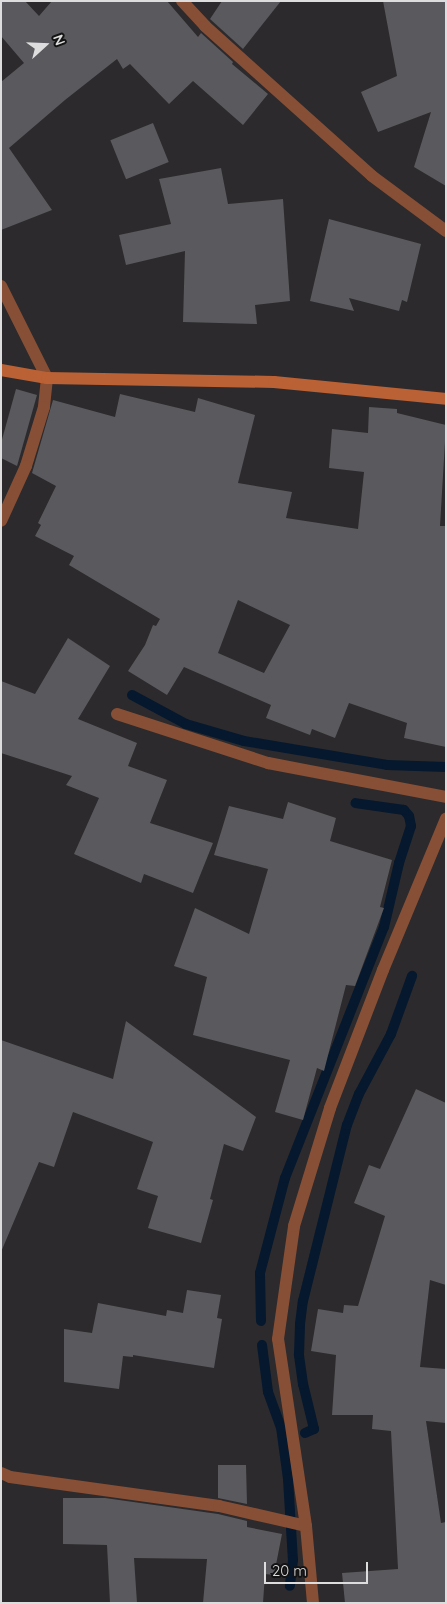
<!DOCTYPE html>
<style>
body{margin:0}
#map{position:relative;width:447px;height:1604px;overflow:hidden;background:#2c2a2c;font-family:Quicksand,sans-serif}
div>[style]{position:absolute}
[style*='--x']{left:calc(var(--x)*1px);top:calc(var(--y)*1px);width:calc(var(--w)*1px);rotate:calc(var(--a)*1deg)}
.stream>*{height:10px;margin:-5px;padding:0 5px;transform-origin:5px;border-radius:5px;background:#05182e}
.building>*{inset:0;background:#5a595d;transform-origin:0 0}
.street>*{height:12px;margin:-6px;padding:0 6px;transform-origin:6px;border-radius:6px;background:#874f35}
.secondary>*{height:12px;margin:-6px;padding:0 6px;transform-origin:6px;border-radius:6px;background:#ba6135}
span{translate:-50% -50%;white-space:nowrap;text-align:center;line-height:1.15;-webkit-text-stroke:4.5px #141314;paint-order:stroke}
.frame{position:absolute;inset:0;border:2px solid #deddde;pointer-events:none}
.north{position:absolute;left:20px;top:20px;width:50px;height:50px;-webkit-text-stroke:4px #141314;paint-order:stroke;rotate:70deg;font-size:14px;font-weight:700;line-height:20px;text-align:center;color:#deddde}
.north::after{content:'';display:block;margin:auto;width:18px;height:22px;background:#deddde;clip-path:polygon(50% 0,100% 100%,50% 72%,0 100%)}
.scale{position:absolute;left:264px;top:1562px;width:104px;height:22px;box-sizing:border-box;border:2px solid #deddde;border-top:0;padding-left:6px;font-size:15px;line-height:18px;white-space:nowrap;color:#deddde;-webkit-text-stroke:4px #141314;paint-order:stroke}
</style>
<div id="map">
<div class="stream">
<i style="--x:132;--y:695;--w:61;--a:28.2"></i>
<i style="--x:186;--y:724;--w:60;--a:16.3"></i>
<i style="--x:244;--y:741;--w:145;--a:9.5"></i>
<i style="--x:387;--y:765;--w:59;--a:1.9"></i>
<i style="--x:261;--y:1321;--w:48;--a:-91.2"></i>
<i style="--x:260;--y:1273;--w:98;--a:-75.3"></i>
<i style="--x:285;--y:1178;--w:270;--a:-68.5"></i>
<i style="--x:384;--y:927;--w:66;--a:-76.8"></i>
<i style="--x:399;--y:863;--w:39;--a:-72"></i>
<i style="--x:411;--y:826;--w:10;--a:-101"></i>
<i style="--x:409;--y:816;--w:8;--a:-130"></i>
<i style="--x:404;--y:810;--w:49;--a:-171.9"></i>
<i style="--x:262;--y:1345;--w:47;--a:82.7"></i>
<i style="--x:268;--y:1392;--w:37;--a:70"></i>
<i style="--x:281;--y:1427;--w:52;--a:82.3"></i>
<i style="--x:288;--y:1479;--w:81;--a:86.5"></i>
<i style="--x:293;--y:1560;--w:26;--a:97"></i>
<i style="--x:305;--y:1433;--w:10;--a:-24"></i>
<i style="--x:314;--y:1429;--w:46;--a:-103.7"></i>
<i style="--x:303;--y:1384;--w:30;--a:-98"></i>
<i style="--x:299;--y:1354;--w:30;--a:-88"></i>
<i style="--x:300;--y:1324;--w:23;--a:-83"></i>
<i style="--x:303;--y:1301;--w:181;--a:-76"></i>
<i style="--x:347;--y:1125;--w:33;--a:-69"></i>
<i style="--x:359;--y:1094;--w:68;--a:-61.9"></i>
<i style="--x:391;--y:1034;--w:62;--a:-70.1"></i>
</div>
<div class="building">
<i style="clip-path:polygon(1px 1px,25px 1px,39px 16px,52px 1px,167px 1px,198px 37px,201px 33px,233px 62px,232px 64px,268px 94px,243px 125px,193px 81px,169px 104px,130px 64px,123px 69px,117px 59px,65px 100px,9px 148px,52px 210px,1px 230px,1px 82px,24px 63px,1px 36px)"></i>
<i style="clip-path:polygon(222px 1px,281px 1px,243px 49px,210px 19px)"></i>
<i style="clip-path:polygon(383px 1px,446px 1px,446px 186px,414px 167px,431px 112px,378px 132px,361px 92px,397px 76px)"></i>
<i style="left:153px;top:123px;width:42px;height:46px;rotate:68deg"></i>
<i style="clip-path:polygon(221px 168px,228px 204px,283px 199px,290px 301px,255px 305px,257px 324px,183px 322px,185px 251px,126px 265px,119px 235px,171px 224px,159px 179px)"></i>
<i style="clip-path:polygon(329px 219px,421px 244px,407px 302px,402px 300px,399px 311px,349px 298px,354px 311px,310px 301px)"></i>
<i style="clip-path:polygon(16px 389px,37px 395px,17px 466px,1px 458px,1px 443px)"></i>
<i style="clip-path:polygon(evenodd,120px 394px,195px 412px,198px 398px,255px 415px,238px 483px,292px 492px,286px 518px,358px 529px,364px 472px,329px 468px,332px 429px,368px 433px,369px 407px,397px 409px,397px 413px,446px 425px,440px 526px,446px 526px,446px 747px,404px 738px,407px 723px,349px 703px,335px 738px,312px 729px,310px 735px,266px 718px,271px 705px,184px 667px,167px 695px,128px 671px,145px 645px,153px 625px,156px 626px,160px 619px,69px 565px,74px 556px,35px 536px,41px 525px,38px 523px,56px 486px,32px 473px,53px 400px,115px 417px,120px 394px,238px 600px,290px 625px,264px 673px,218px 653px,238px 600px)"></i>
<i style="clip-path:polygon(68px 638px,110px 666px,78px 719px,137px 743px,128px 766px,167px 780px,150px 823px,213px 843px,193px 893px,144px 874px,141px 883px,74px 854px,99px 798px,66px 785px,72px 776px,1px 753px,1px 681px,35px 694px)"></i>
<i style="clip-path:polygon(288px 802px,336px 818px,330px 841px,392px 860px,380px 907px,384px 908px,355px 986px,346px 985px,324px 1071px,317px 1068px,303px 1120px,275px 1112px,290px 1060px,193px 1035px,207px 977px,174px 966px,195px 908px,249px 934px,268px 869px,214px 855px,229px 806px,283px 819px)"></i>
<i style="clip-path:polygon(126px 1021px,256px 1117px,243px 1151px,224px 1144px,210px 1199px,213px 1200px,201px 1243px,148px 1228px,158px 1196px,137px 1189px,153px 1142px,73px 1112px,54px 1167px,39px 1162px,1px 1252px,1px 1040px,113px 1079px)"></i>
<i style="clip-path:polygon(416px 1089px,446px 1103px,446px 1285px,430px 1280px,420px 1367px,446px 1369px,446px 1423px,426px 1421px,441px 1523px,446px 1522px,446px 1603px,345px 1603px,342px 1573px,398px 1569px,391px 1431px,372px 1429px,373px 1415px,332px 1415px,336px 1355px,311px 1351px,318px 1309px,343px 1313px,344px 1305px,358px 1306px,385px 1216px,354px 1203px,369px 1165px,380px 1169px)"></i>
<i style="clip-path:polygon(187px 1290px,221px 1295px,217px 1318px,222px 1319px,214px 1368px,133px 1355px,133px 1357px,123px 1356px,119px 1389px,64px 1382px,64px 1329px,92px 1333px,98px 1303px,166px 1316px,167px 1310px,183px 1313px)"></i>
<i style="clip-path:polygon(218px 1465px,246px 1465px,247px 1504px,218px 1498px)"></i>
<i style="clip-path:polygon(63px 1498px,105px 1498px,218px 1514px,247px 1521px,247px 1527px,282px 1534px,274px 1575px,265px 1574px,263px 1603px,203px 1603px,207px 1559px,134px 1558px,137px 1603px,110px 1603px,107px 1545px,63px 1544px)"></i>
</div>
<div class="street">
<i style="--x:182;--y:1;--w:34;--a:47"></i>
<i style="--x:205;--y:26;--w:224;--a:41.9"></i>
<i style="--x:372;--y:176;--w:92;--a:36.6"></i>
<i style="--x:1;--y:286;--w:103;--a:63.4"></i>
<i style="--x:47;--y:378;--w:29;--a:96"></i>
<i style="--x:44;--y:407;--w:62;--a:107"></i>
<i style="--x:26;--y:466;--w:60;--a:114.4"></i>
<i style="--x:117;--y:714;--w:159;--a:18"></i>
<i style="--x:268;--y:763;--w:181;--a:10.8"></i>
<i style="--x:1;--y:1473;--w:10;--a:24"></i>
<i style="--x:10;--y:1477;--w:211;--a:7.9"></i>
<i style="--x:219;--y:1506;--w:89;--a:12.9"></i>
<i style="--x:313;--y:1603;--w:77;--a:-95.2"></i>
<i style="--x:306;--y:1526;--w:189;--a:-98.5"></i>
<i style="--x:278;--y:1339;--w:114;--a:-81.9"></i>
<i style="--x:294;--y:1226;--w:123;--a:-73"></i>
<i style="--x:330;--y:1108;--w:148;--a:-69"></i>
<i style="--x:383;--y:970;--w:164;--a:-67.4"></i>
</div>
<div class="secondary">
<i style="--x:1;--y:370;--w:47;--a:9.9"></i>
<i style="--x:47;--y:378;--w:227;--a:1"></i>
<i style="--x:274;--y:382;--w:173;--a:5.6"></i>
</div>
<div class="frame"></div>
<div class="north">N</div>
<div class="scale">20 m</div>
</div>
